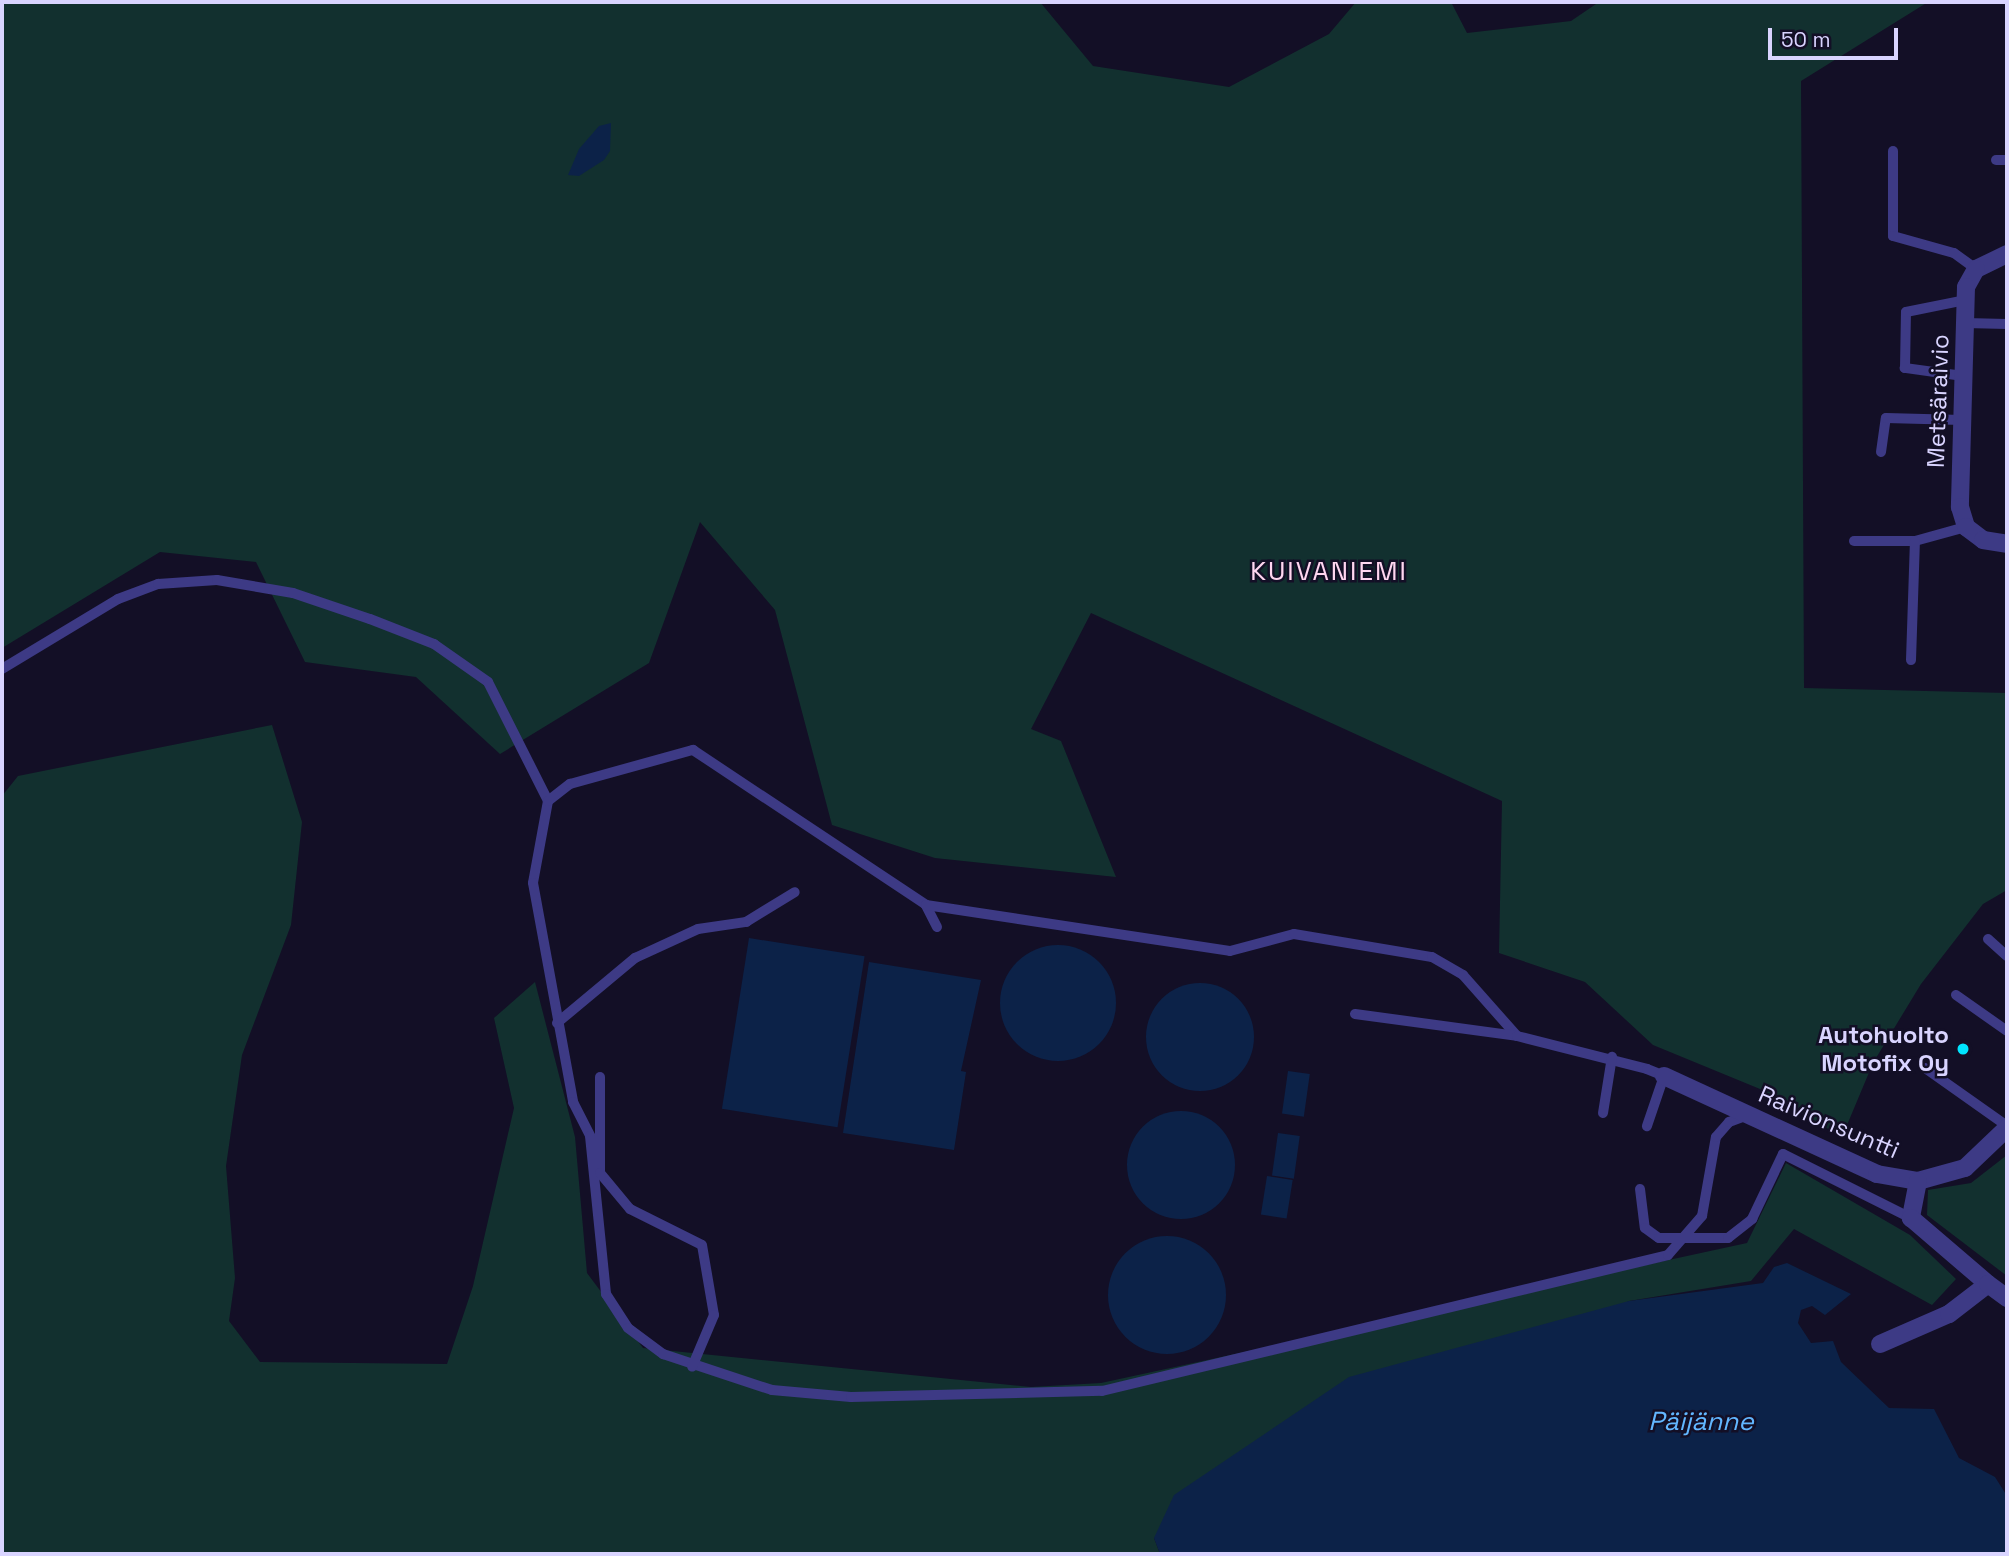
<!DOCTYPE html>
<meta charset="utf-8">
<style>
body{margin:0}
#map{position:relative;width:2009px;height:1556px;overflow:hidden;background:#130f26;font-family:"Space Grotesk",sans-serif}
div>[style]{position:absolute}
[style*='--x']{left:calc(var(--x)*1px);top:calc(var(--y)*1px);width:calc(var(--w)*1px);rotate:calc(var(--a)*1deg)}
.green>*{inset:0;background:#12302f}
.water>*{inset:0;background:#0c2248;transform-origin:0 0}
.round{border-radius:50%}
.service>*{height:10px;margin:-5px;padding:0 5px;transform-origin:5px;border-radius:5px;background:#3d3a85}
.minor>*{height:18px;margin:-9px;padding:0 9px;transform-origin:9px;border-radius:9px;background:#3d3a85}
.dots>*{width:19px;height:19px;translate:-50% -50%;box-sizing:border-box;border:4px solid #130f26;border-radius:50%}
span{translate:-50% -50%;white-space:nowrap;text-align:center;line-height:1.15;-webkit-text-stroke:5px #130f26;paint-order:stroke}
.street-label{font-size:24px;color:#d9d4ff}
.poi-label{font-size:24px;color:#d9d4ff;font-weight:700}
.right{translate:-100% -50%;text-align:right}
.neighbourhood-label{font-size:26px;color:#ffd6f0;letter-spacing:2px}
.water-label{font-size:26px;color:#62b6ff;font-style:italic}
.frame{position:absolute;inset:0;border:4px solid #d9d4ff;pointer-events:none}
.scale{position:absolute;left:1768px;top:28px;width:130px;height:32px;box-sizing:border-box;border:4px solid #d9d4ff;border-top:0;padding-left:9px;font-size:21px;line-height:24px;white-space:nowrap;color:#d9d4ff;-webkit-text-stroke:5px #130f26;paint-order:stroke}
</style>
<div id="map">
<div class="green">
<i style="clip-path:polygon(2px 2px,1040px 2px,1093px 66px,1229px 87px,1329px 34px,1356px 2px,1451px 2px,1467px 33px,1571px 21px,1599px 2px,1928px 2px,1801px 81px,1804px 688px,2007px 693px,2007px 890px,1983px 904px,1921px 984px,1873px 1063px,1842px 1137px,1760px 1089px,1653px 1045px,1585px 982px,1499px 953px,1502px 801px,1091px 613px,1031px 729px,1061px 741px,1116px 877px,935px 858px,832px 825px,775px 610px,700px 522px,649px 663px,500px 754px,416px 677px,305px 662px,256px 562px,160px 552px,2px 648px)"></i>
<i style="clip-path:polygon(272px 725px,302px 822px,291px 925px,242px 1055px,226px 1166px,235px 1278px,229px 1321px,260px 1362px,447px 1364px,473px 1286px,514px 1108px,494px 1018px,535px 982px,575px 1137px,587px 1273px,643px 1348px,1031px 1387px,1101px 1383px,1747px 1243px,1786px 1163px,1910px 1235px,1956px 1279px,1932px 1305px,1794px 1229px,1751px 1281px,1629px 1301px,1154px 1538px,1160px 1554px,2px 1554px,2px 796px,18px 776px)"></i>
<i style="clip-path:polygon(2007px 1155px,2007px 1276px,1927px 1215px,1928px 1190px,1971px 1183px)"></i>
</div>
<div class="water">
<i style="clip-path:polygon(611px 123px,610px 151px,604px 160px,579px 176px,568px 175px,579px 149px,599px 126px)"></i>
<i style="left:749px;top:938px;width:117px;height:173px;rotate:9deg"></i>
<i class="round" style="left:1000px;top:945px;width:116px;height:116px"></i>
<i style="clip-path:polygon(869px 962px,981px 980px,961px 1071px,966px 1072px,954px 1150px,843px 1133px)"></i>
<i class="round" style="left:1146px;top:983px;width:108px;height:108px"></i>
<i style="left:1288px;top:1071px;width:22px;height:43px;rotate:8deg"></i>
<i class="round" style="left:1127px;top:1111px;width:108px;height:108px"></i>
<i style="left:1278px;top:1133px;width:22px;height:43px;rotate:8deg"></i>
<i style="left:1267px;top:1176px;width:26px;height:39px;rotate:9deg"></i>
<i class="round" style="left:1108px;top:1236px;width:118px;height:118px"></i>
<i style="clip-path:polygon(1787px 1263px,1851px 1294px,1825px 1315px,1812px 1306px,1801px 1310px,1798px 1323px,1811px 1343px,1833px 1341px,1841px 1362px,1889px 1408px,1934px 1409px,1959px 1458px,1995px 1477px,2007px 1496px,2007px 1554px,1160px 1554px,1154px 1538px,1174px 1495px,1349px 1377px,1629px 1301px,1763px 1283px,1774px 1267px)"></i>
</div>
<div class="service">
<i style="--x:1893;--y:151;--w:85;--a:90"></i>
<i style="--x:1893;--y:236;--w:63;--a:15.6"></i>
<i style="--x:1954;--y:253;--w:27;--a:36"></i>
<i style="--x:1996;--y:160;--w:11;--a:0"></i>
<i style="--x:1965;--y:323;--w:42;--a:1.4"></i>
<i style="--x:1963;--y:376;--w:59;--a:-172.1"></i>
<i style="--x:1905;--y:368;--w:56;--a:-89"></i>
<i style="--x:1906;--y:312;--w:60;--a:-11.5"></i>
<i style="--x:1881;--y:452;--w:34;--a:-82"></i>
<i style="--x:1886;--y:418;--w:76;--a:1.5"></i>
<i style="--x:1854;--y:541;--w:61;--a:0"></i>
<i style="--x:1915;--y:541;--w:53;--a:-15.4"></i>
<i style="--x:1911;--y:660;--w:119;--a:-88.1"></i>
<i style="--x:2;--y:669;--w:135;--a:-31.1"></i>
<i style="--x:118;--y:599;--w:43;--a:-20.6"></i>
<i style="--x:158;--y:584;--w:59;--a:-3.9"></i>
<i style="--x:217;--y:580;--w:77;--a:9.7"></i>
<i style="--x:293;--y:593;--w:81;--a:18.7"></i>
<i style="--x:370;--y:619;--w:69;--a:21.3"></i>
<i style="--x:434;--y:644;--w:66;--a:35.1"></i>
<i style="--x:488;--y:682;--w:133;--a:63.2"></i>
<i style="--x:548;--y:801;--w:83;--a:100.4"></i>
<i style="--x:533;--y:883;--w:223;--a:79.6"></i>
<i style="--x:573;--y:1102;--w:38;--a:63"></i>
<i style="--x:590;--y:1136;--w:159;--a:84.2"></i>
<i style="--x:606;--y:1294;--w:40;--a:57.1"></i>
<i style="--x:628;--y:1328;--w:44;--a:36.6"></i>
<i style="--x:663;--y:1354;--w:115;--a:18.3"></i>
<i style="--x:772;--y:1390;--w:79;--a:5.1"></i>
<i style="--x:851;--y:1397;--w:251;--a:-1.4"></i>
<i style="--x:1102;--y:1391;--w:582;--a:-13.51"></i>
<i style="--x:1668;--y:1255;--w:52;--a:-48.9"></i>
<i style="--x:1702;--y:1216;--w:80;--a:-80"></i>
<i style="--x:1716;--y:1137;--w:20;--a:-49"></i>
<i style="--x:1729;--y:1122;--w:20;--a:-20"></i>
<i style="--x:548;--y:801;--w:28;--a:-38"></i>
<i style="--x:570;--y:784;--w:128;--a:-15.5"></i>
<i style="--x:693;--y:750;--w:280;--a:33.6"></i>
<i style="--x:937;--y:927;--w:25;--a:-117"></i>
<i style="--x:926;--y:905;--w:307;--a:8.6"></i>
<i style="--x:1230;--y:951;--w:66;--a:-14.9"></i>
<i style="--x:1294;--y:934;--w:140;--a:9.5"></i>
<i style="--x:1432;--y:957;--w:36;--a:30"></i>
<i style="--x:1463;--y:975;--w:81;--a:48.5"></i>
<i style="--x:1988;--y:939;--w:25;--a:42"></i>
<i style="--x:1956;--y:995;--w:62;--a:35.2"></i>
<i style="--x:1355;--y:1014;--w:163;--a:7.7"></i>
<i style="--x:1517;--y:1036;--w:134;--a:14.2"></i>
<i style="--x:1647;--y:1069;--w:18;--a:22"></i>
<i style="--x:1664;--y:1076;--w:53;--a:108.8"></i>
<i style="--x:557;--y:1023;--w:102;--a:-39.8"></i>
<i style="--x:635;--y:958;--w:69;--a:-24.7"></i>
<i style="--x:698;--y:929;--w:49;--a:-8.3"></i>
<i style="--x:746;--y:922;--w:57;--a:-31.5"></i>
<i style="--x:1925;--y:1068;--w:100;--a:35.3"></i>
<i style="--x:600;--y:1077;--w:96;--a:90"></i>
<i style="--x:600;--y:1173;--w:47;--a:50.2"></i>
<i style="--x:630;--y:1209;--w:80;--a:26.6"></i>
<i style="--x:702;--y:1245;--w:71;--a:80.3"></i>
<i style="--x:714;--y:1315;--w:56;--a:112.9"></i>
<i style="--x:1603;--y:1113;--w:57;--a:-80.9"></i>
<i style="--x:1640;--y:1189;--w:39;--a:83"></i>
<i style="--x:1645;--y:1228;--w:17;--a:36"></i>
<i style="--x:1659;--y:1238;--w:69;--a:0"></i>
<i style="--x:1728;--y:1238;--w:31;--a:-38"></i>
<i style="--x:1752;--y:1219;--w:72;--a:-64.5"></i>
<i style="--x:1783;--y:1154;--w:143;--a:26.6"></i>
</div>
<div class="minor">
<i style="--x:2007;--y:254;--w:34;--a:154"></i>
<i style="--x:1976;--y:269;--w:21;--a:119"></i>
<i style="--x:1966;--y:287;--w:220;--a:91.6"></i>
<i style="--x:1960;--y:507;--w:21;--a:73"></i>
<i style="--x:1966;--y:527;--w:21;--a:37"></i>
<i style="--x:1983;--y:540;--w:24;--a:9"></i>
<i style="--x:1664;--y:1076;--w:234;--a:24.7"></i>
<i style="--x:1877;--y:1174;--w:42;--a:9.7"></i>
<i style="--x:1918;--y:1181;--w:49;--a:-15.5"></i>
<i style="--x:1965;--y:1168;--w:58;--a:-43.6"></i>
<i style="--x:1918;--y:1181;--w:38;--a:101"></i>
<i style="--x:1911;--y:1218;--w:101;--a:40.6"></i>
<i style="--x:1880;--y:1344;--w:75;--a:-23.5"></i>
<i style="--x:1949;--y:1314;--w:49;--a:-37.6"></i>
<i style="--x:1988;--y:1284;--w:24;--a:36"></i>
</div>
<div class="dots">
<i style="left:1963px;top:1049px;background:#00e5ff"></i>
</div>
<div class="street-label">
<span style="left:1938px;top:401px;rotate:-88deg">Metsäraivio</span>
<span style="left:1829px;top:1122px;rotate:23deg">Raivionsuntti</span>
</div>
<div class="poi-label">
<span class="right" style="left:1949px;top:1049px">Autohuolto<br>Motofix Oy</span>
</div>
<div class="neighbourhood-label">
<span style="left:1329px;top:572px">KUIVANIEMI</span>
</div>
<div class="water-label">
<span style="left:1701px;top:1422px">Päijänne</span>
</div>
<div class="frame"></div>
<div class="scale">50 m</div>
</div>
